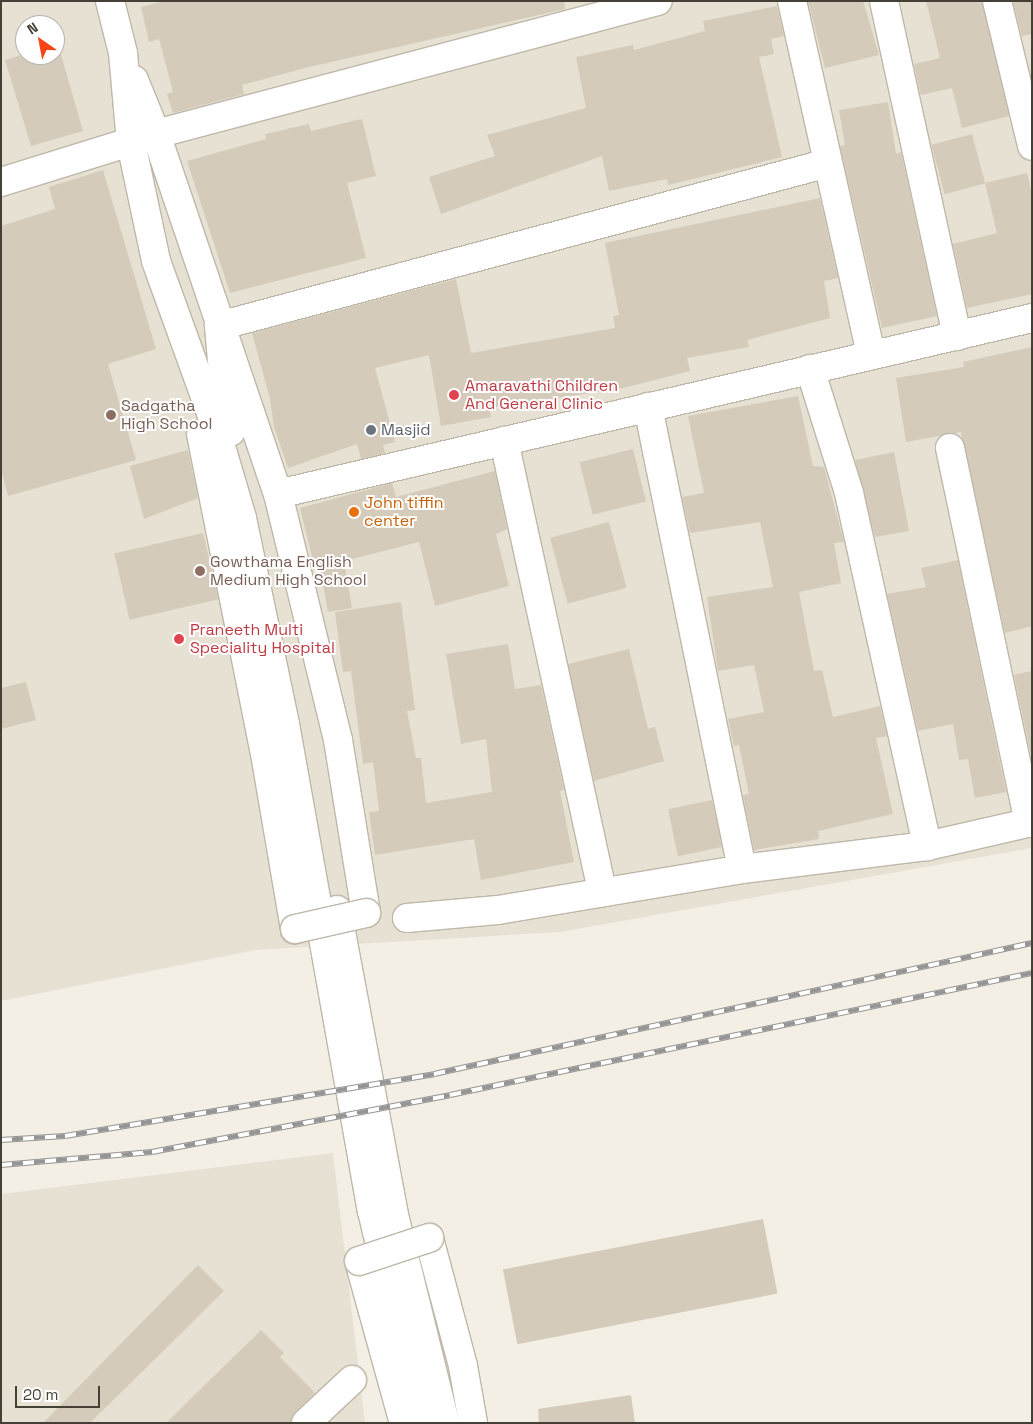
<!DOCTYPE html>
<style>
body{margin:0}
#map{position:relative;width:1033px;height:1424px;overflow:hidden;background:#f3efe5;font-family:"Space Grotesk",sans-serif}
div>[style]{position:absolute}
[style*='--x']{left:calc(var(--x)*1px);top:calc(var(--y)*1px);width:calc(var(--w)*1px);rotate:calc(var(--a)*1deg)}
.residential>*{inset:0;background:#e6e1d3}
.building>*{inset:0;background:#d4cbbb;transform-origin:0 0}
.roads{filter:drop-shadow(1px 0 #beb7a8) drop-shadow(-1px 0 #beb7a8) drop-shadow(0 1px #beb7a8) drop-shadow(0 -1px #beb7a8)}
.minor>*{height:28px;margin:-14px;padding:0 14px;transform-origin:14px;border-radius:14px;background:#fff}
.tertiary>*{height:28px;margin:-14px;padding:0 14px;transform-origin:14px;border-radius:14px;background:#fff}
.rail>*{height:5.5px;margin-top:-2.75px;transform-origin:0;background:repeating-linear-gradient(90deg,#fff 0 11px,#959595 0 22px);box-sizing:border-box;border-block:1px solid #959595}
.bridges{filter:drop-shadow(1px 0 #beb7a8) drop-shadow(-1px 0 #beb7a8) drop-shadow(0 1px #beb7a8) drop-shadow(0 -1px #beb7a8)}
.tertiary-bridge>*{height:28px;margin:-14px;padding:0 14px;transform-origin:14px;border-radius:14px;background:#fff}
.dots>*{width:14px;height:14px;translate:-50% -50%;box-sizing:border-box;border:2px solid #fff;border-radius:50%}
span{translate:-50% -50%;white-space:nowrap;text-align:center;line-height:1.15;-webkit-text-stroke:4px #fff;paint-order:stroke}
.health-label{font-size:16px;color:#be3a42}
.left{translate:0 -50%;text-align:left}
.education-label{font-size:16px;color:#785e54}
.worship-label{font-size:16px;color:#5b616d}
.food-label{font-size:16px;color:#c56008}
.frame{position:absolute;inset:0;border:2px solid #454035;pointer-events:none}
.north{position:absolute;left:15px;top:15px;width:50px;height:50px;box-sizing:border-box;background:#fff;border:1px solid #b5b3ae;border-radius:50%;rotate:327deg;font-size:14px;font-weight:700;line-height:20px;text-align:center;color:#454035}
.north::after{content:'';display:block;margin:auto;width:18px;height:22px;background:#f94416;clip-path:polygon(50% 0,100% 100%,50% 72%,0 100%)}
.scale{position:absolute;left:15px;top:1386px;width:85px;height:22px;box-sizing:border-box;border:2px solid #454035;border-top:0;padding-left:6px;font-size:15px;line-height:18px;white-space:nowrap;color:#454035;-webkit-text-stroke:4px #fff;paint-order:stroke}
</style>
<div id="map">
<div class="residential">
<i style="clip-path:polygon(evenodd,1px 1px,1032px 1px,1032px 848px,560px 932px,255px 950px,1px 1001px,1px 1px,25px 25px,55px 25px,55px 55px,25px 55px,25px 25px)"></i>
<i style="clip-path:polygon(333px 1153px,365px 1423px,1px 1423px,1px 1194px)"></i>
</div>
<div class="building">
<i style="clip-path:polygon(165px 1px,564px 1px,565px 9px,309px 67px,242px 85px,244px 94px,173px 113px,167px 94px,173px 92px,159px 39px,149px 42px,141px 7px)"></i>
<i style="clip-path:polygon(808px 1px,863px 1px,879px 55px,825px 68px)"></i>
<i style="clip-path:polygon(926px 1px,982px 1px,1009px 116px,962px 128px,952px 88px,921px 95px,914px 64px,940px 58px)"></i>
<i style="clip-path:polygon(1013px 1px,1032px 1px,1032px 34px,1022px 36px)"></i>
<i style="clip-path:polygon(777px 6px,784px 36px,771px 39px,774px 54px,759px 57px,782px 157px,668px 185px,667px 179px,609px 191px,602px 156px,441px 214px,429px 177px,495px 156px,487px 135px,586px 108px,576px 57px,633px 45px,634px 50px,705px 31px,703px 21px)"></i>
<i style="clip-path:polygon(58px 44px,83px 131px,31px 146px,5px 60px,25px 54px,55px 55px)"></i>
<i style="clip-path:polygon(888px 102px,896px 154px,901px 152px,937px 316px,882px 328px,840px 146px,845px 145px,839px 110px)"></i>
<i style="clip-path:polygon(362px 119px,376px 176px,347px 183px,366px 258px,230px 293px,187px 161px,266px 139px,265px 134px,309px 124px,311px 131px)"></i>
<i style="left:972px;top:134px;width:51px;height:42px;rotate:75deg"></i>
<i style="clip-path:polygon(103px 170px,156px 349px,108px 364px,136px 460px,8px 496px,1px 469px,1px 226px,55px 209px,49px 187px)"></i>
<i style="clip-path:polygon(1027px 173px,1032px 194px,1032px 294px,967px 308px,953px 244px,997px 233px,985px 183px)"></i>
<i style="clip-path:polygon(820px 198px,838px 278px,824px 281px,830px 318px,747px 340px,749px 347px,687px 358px,690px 371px,619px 389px,489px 408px,491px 417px,441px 426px,429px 355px,375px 368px,395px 442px,383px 445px,385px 453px,361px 459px,357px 444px,288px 468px,274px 427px,270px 399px,252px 333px,456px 279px,471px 353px,615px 328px,613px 316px,619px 315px,605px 243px)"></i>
<i style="clip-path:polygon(1032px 347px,1032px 626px,1005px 633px,961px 432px,906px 442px,896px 378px,964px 367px,963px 362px)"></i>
<i style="clip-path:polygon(798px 396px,813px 466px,824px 467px,844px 542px,834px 543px,841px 583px,799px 592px,814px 671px,822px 670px,833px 717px,880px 706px,887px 736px,876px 738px,893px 814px,818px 831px,819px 839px,754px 850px,743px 795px,749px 794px,739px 745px,734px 746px,728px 719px,764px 712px,754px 665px,718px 671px,707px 597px,773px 587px,760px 522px,690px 533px,682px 497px,704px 493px,688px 416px)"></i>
<i style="left:633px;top:449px;width:54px;height:55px;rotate:76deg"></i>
<i style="clip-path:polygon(188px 450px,198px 498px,144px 519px,130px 466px)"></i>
<i style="clip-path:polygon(894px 452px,909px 531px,875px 537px,855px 460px)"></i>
<i style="clip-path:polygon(495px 471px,507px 529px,496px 534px,509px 586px,435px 606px,419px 542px,344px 561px,352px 608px,328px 612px,320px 567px,315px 569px,300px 508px,392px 483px,396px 497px)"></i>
<i style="left:609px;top:522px;width:68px;height:61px;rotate:75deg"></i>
<i style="left:203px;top:533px;width:68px;height:91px;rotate:77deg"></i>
<i style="clip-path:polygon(958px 560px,1006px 792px,975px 798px,968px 759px,959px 760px,953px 724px,918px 731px,887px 594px,926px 587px,921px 568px)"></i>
<i style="clip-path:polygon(401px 602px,415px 710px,407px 711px,416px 758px,421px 758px,426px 803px,492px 792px,486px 739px,461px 744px,446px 654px,508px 644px,515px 689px,541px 685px,564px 790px,560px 791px,574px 862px,481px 880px,474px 839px,375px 855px,369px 812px,379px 811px,373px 762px,363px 764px,351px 671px,343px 672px,335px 612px)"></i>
<i style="clip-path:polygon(629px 649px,648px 729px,655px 727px,664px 761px,594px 781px,568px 664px)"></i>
<i style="clip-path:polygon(1032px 671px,1032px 760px,1014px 675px)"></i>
<i style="clip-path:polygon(26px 682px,36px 720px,1px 729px,1px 688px)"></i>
<i style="left:712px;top:800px;width:48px;height:45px;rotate:78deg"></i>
<i style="left:763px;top:1219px;width:76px;height:265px;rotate:79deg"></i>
<i style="clip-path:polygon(198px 1265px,224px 1291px,90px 1423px,43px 1423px)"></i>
<i style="clip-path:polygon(261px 1330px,284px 1353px,280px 1357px,315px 1393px,295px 1412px,291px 1423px,166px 1423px)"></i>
<i style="clip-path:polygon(631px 1395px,635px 1423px,539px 1423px,538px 1409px)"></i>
</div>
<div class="roads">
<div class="minor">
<i style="--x:792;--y:1;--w:362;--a:77.4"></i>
<i style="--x:884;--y:1;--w:343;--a:77.7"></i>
<i style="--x:997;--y:1;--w:149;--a:76.4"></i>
<i style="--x:1;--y:182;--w:162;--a:-17.2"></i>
<i style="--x:156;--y:134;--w:519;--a:-14.84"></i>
<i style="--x:219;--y:326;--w:630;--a:-14.98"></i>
<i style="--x:810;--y:369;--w:130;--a:72.5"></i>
<i style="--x:849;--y:493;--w:362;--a:77.5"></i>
<i style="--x:648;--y:407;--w:471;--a:78.5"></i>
<i style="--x:504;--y:441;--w:462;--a:77.7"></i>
<i style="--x:950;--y:448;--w:383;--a:78.1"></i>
<i style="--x:278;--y:494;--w:774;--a:-13.14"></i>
<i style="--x:407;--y:918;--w:91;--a:-5"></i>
<i style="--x:498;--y:910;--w:247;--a:-9.5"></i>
<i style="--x:742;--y:869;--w:186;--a:-7.1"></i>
<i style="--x:927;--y:846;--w:108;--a:-12.9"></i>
<i style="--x:306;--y:1423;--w:63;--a:-43.1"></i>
</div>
<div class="tertiary">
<i style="--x:110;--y:1;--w:54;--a:76"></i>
<i style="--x:123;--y:53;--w:90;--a:84.9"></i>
<i style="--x:131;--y:143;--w:121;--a:78"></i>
<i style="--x:156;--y:261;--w:165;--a:70.1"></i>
<i style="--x:212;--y:416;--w:106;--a:73.6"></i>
<i style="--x:242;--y:518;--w:210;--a:78.2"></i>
<i style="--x:285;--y:724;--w:495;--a:79.9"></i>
<i style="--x:372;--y:1211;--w:218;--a:76.7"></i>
<i style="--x:134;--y:80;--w:58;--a:67.8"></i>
<i style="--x:156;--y:134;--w:380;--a:71.3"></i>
<i style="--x:278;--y:494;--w:253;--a:76.3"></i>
<i style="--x:338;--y:740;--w:175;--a:80.8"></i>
<i style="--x:219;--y:326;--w:82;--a:85.1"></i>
<i style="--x:226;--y:408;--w:24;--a:78"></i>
<i style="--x:201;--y:434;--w:320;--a:78.7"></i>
<i style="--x:264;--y:748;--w:184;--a:80.3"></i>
<i style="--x:337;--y:910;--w:314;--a:79.4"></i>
<i style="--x:395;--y:1219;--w:210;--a:76.2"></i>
<i style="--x:429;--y:1238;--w:132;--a:75.1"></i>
<i style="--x:463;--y:1366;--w:58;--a:80"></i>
<i style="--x:359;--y:1261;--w:168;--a:74.5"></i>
</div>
</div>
<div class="rail">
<i style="--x:1;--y:1140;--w:64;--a:-3.6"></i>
<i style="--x:65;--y:1136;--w:374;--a:-9.5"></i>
<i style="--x:434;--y:1074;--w:612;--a:-12.36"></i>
<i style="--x:1;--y:1165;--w:152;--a:-4.9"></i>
<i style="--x:152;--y:1152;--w:303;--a:-10.8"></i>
<i style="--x:450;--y:1095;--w:595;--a:-11.84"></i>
</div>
<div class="bridges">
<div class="tertiary-bridge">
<i style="--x:295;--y:929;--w:73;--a:-12.7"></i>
<i style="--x:359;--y:1261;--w:74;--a:-18.2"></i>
</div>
</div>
<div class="dots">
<i style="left:454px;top:395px;background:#e0444e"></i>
<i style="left:111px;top:415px;background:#8d6e63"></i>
<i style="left:371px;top:430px;background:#6b7280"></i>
<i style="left:354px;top:512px;background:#e8710a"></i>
<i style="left:200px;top:571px;background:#8d6e63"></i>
<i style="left:179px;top:639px;background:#e0444e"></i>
</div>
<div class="health-label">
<span class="left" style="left:465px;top:395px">Amaravathi Children<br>And General Clinic</span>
<span class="left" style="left:190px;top:639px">Praneeth Multi<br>Speciality Hospital</span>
</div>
<div class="education-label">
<span class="left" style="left:121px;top:415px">Sadgatha<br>High School</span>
<span class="left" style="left:210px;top:571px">Gowthama English<br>Medium High School</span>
</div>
<div class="worship-label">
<span class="left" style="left:381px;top:430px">Masjid</span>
</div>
<div class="food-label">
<span class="left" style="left:364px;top:512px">John tiffin<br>center</span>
</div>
<div class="frame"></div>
<div class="north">N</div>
<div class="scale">20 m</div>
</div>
